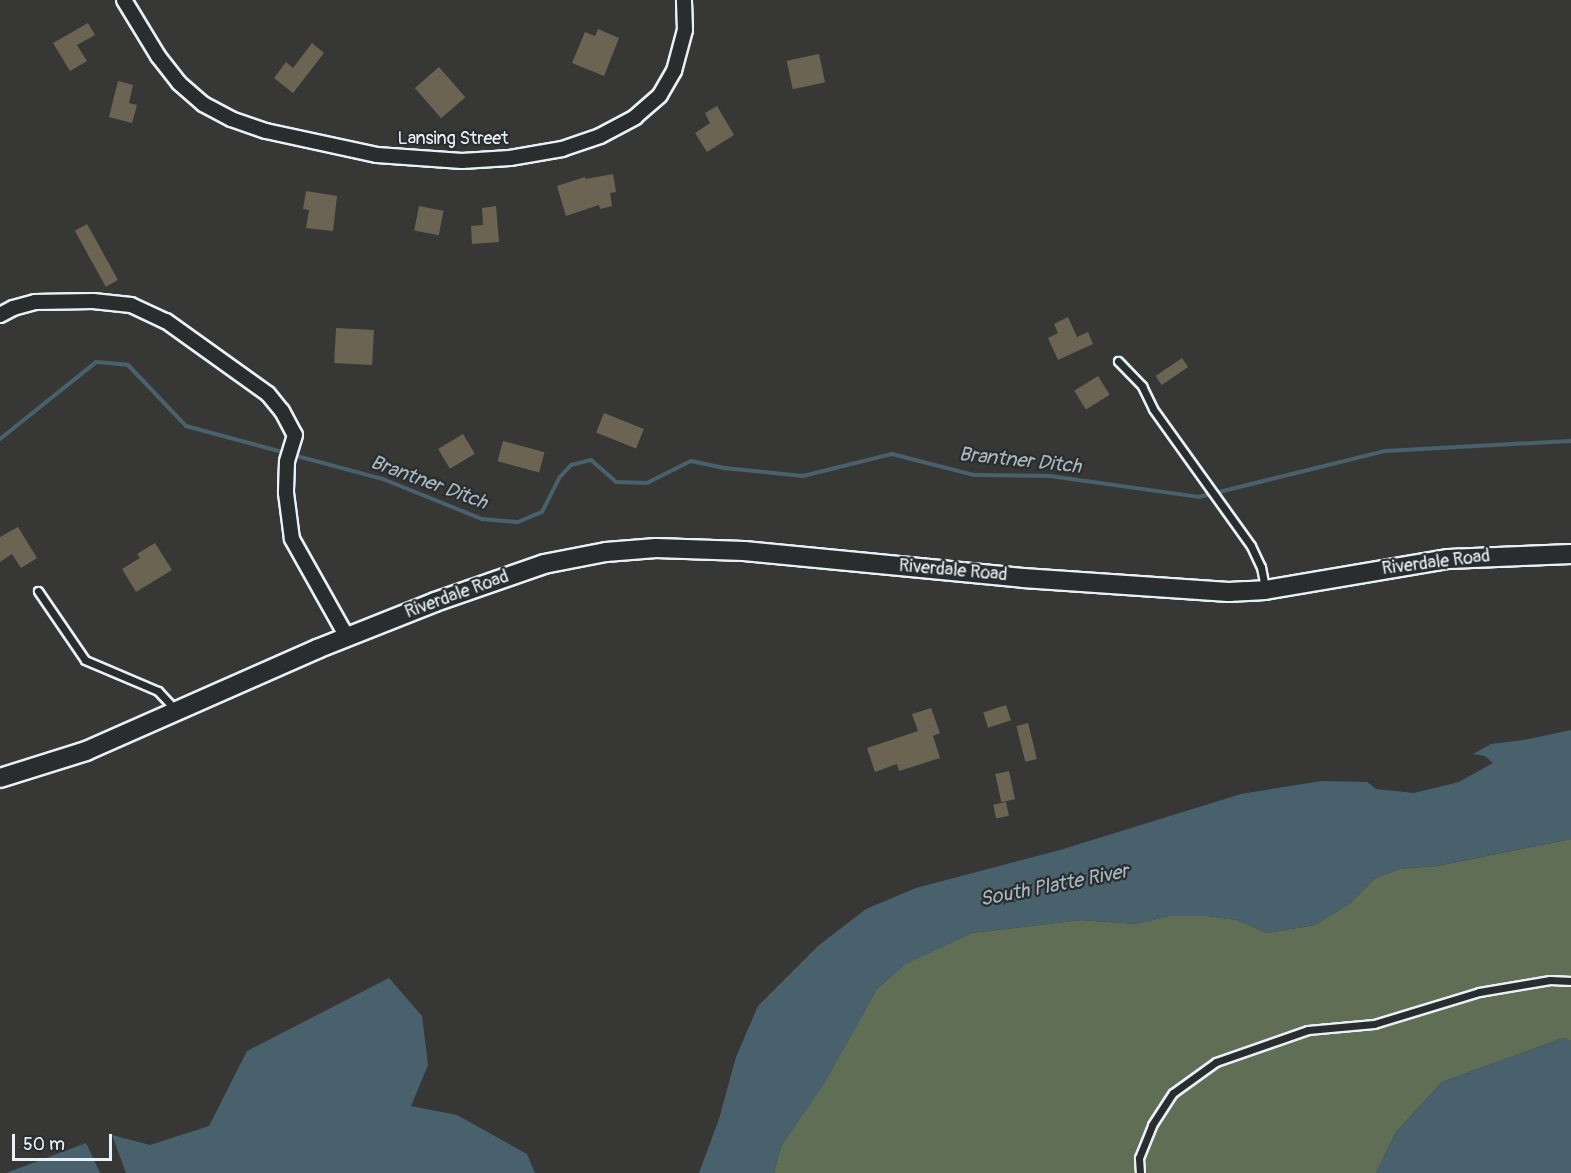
<!DOCTYPE html>
<style>
body{margin:0}
#map{position:relative;width:1571px;height:1173px;overflow:hidden;background:#373835;font-family:Pangolin,sans-serif}
div>[style]{position:absolute}
[style*='--x']{left:calc(var(--x)*1px);top:calc(var(--y)*1px);width:calc(var(--w)*1px);rotate:calc(var(--a)*1deg)}
.green>*{inset:0;background:#606e56}
.water>*{inset:0;background:#49616d}
.stream>*{height:4px;margin:-2px;padding:0 2px;transform-origin:2px;border-radius:2px;background:#49616d}
.building>*{inset:0;background:#6b6453;transform-origin:0 0}
.roads{filter:drop-shadow(2px 0 #e8f1f8) drop-shadow(-2px 0 #e8f1f8) drop-shadow(0 2px #e8f1f8) drop-shadow(0 -2px #e8f1f8)}
.lane>*{height:7px;margin:-3.5px;padding:0 3.5px;transform-origin:3.5px;border-radius:3.5px;background:#2a2d2e}
.street>*{height:14px;margin:-7px;padding:0 7px;transform-origin:7px;border-radius:7px;background:#2a2d2e}
.secondary>*{height:18px;margin:-9px;padding:0 9px;transform-origin:9px;border-radius:9px;background:#2a2d2e}
span{translate:-50% -50%;white-space:nowrap;text-align:center;line-height:1.15;-webkit-text-stroke:4.5px #2a2d2e;paint-order:stroke}
.street-label{font-size:18px;color:#e8f1f8}
.water-label{font-size:20px;color:#a8b7c0;font-style:italic}
.scale{position:absolute;left:12px;top:1134px;width:100px;height:27px;box-sizing:border-box;border:3px solid #e8f1f8;border-top:0;padding-left:8px;font-size:18px;line-height:21px;white-space:nowrap;color:#e8f1f8;-webkit-text-stroke:4px #2a2d2e;paint-order:stroke}
</style>
<div id="map">
<div class="green">
<i style="clip-path:polygon(1571px 839px,1571px 1041px,1563px 1038px,1442px 1082px,1396px 1132px,1376px 1173px,774px 1173px,781px 1147px,844px 1048px,877px 989px,905px 964px,972px 933px,1080px 920px,1137px 924px,1169px 916px,1207px 916px,1237px 920px,1267px 933px,1315px 925px,1349px 904px,1374px 879px,1399px 869px,1437px 866px)"></i>
</div>
<div class="water">
<i style="clip-path:polygon(1571px 730px,1571px 839px,1436px 866px,1399px 869px,1374px 879px,1349px 904px,1315px 925px,1267px 933px,1237px 920px,1207px 916px,1169px 916px,1137px 924px,1080px 920px,972px 933px,906px 964px,877px 989px,826px 1081px,781px 1147px,774px 1173px,699px 1173px,719px 1119px,736px 1057px,758px 1006px,818px 946px,866px 909px,916px 888px,1060px 850px,1241px 794px,1322px 781px,1367px 782px,1376px 789px,1414px 793px,1459px 782px,1493px 763px,1485px 756px,1473px 754px,1491px 744px,1524px 740px)"></i>
<i style="clip-path:polygon(389px 978px,422px 1016px,428px 1065px,411px 1106px,457px 1115px,527px 1154px,535px 1173px,126px 1173px,112px 1135px,150px 1145px,209px 1126px,247px 1051px)"></i>
<i style="clip-path:polygon(1563px 1038px,1571px 1041px,1571px 1173px,1376px 1173px,1396px 1132px,1442px 1082px)"></i>
<i style="clip-path:polygon(86px 1143px,100px 1173px,6px 1173px)"></i>
</div>
<div class="stream">
<i style="--x:0;--y:439;--w:123;--a:-38.7"></i>
<i style="--x:96;--y:362;--w:32;--a:5"></i>
<i style="--x:128;--y:365;--w:84;--a:46.4"></i>
<i style="--x:186;--y:426;--w:204;--a:15.1"></i>
<i style="--x:383;--y:479;--w:107;--a:22"></i>
<i style="--x:482;--y:519;--w:36;--a:5"></i>
<i style="--x:518;--y:522;--w:26;--a:-23"></i>
<i style="--x:542;--y:512;--w:38;--a:-63"></i>
<i style="--x:559;--y:478;--w:18;--a:-47"></i>
<i style="--x:571;--y:465;--w:21;--a:-14"></i>
<i style="--x:591;--y:460;--w:33;--a:41"></i>
<i style="--x:616;--y:482;--w:31;--a:2"></i>
<i style="--x:647;--y:483;--w:49;--a:-26.6"></i>
<i style="--x:691;--y:461;--w:34;--a:12"></i>
<i style="--x:724;--y:468;--w:79;--a:5.8"></i>
<i style="--x:803;--y:476;--w:92;--a:-13.9"></i>
<i style="--x:892;--y:454;--w:85;--a:14.4"></i>
<i style="--x:974;--y:475;--w:76;--a:0.8"></i>
<i style="--x:1050;--y:476;--w:150;--a:8"></i>
<i style="--x:1199;--y:497;--w:192;--a:-13.9"></i>
<i style="--x:1385;--y:451;--w:186;--a:-3.1"></i>
</div>
<div class="building">
<i style="clip-path:polygon(88px 23px,95px 35px,77px 45px,87px 61px,70px 71px,53px 43px)"></i>
<i style="clip-path:polygon(598px 29px,619px 38px,604px 76px,572px 63px,585px 32px,595px 36px)"></i>
<i style="clip-path:polygon(312px 43px,324px 53px,293px 93px,274px 78px,286px 62px,293px 68px)"></i>
<i style="left:819px;top:54px;width:29px;height:33px;rotate:78deg"></i>
<i style="left:439px;top:67px;width:40px;height:32px;rotate:49deg"></i>
<i style="clip-path:polygon(118px 81px,133px 85px,129px 103px,137px 105px,132px 123px,109px 117px)"></i>
<i style="clip-path:polygon(717px 106px,734px 135px,707px 152px,695px 133px,710px 123px,705px 113px)"></i>
<i style="clip-path:polygon(613px 174px,616px 192px,610px 193px,612px 206px,600px 209px,599px 205px,566px 216px,557px 186px,585px 177px,586px 179px)"></i>
<i style="clip-path:polygon(306px 191px,337px 196px,333px 231px,306px 228px,309px 210px,303px 209px)"></i>
<i style="left:419px;top:206px;width:25px;height:25px;rotate:11deg"></i>
<i style="clip-path:polygon(496px 206px,499px 242px,472px 244px,471px 226px,483px 225px,482px 208px)"></i>
<i style="left:87px;top:224px;width:64px;height:14px;rotate:61deg"></i>
<i style="clip-path:polygon(1068px 317px,1077px 337px,1088px 332px,1093px 344px,1058px 360px,1048px 338px,1058px 333px,1054px 324px)"></i>
<i style="left:336px;top:328px;width:38px;height:35px;rotate:3deg"></i>
<i style="left:1182px;top:358px;width:11px;height:32px;rotate:56deg"></i>
<i style="left:1098px;top:376px;width:22px;height:28px;rotate:58deg"></i>
<i style="left:604px;top:413px;width:43px;height:21px;rotate:22deg"></i>
<i style="left:463px;top:434px;width:23px;height:29px;rotate:59deg"></i>
<i style="left:503px;top:441px;width:43px;height:21px;rotate:15deg"></i>
<i style="clip-path:polygon(18px 527px,37px 558px,21px 568px,12px 554px,0 562px,0 537px)"></i>
<i style="clip-path:polygon(155px 543px,172px 570px,136px 592px,122px 569px,140px 558px,137px 554px)"></i>
<i style="left:1006px;top:705px;width:16px;height:24px;rotate:72deg"></i>
<i style="clip-path:polygon(931px 708px,940px 733px,933px 736px,940px 758px,899px 771px,897px 764px,875px 772px,867px 748px,918px 731px,912px 714px)"></i>
<i style="left:1028px;top:723px;width:37px;height:12px;rotate:76deg"></i>
<i style="left:1009px;top:771px;width:29px;height:14px;rotate:78deg"></i>
<i style="left:1006px;top:802px;width:14px;height:13px;rotate:78deg"></i>
</div>
<div class="roads">
<div class="lane">
<i style="--x:1118;--y:361;--w:35;--a:46"></i>
<i style="--x:1142;--y:386;--w:25;--a:64"></i>
<i style="--x:1153;--y:409;--w:168;--a:54.4"></i>
<i style="--x:1251;--y:546;--w:23;--a:65"></i>
<i style="--x:1261;--y:567;--w:21;--a:79"></i>
<i style="--x:38;--y:591;--w:83;--a:55.7"></i>
<i style="--x:85;--y:660;--w:79;--a:23"></i>
<i style="--x:158;--y:691;--w:25;--a:47"></i>
<i style="--x:1140;--y:1173;--w:15;--a:-94"></i>
<i style="--x:1139;--y:1158;--w:35;--a:-68"></i>
<i style="--x:1152;--y:1125;--w:38;--a:-57"></i>
<i style="--x:1173;--y:1093;--w:53;--a:-35.8"></i>
<i style="--x:1216;--y:1062;--w:97;--a:-19.2"></i>
<i style="--x:1308;--y:1030;--w:66;--a:-5.2"></i>
<i style="--x:1374;--y:1024;--w:110;--a:-16.9"></i>
<i style="--x:1479;--y:992;--w:72;--a:-9.6"></i>
<i style="--x:1550;--y:980;--w:21;--a:3"></i>
</div>
<div class="street">
<i style="--x:124;--y:0;--w:66;--a:58.7"></i>
<i style="--x:158;--y:56;--w:34;--a:52"></i>
<i style="--x:179;--y:83;--w:32;--a:41"></i>
<i style="--x:203;--y:104;--w:32;--a:28"></i>
<i style="--x:231;--y:119;--w:37;--a:19"></i>
<i style="--x:266;--y:131;--w:114;--a:12.2"></i>
<i style="--x:377;--y:155;--w:85;--a:4"></i>
<i style="--x:462;--y:161;--w:48;--a:-3.6"></i>
<i style="--x:510;--y:158;--w:53;--a:-9.8"></i>
<i style="--x:562;--y:149;--w:40;--a:-18.9"></i>
<i style="--x:600;--y:136;--w:40;--a:-28"></i>
<i style="--x:635;--y:117;--w:33;--a:-41"></i>
<i style="--x:660;--y:95;--w:28;--a:-60"></i>
<i style="--x:674;--y:71;--w:42;--a:-75"></i>
<i style="--x:685;--y:30;--w:30;--a:-92"></i>
<i style="--x:0;--y:315;--w:15;--a:-28"></i>
<i style="--x:13;--y:308;--w:23;--a:-15"></i>
<i style="--x:35;--y:302;--w:58;--a:-1"></i>
<i style="--x:93;--y:301;--w:38;--a:6"></i>
<i style="--x:131;--y:305;--w:38;--a:25"></i>
<i style="--x:166;--y:321;--w:125;--a:35.6"></i>
<i style="--x:268;--y:394;--w:22;--a:51"></i>
<i style="--x:282;--y:411;--w:27;--a:62"></i>
<i style="--x:295;--y:435;--w:28;--a:107"></i>
<i style="--x:287;--y:462;--w:31;--a:92"></i>
<i style="--x:286;--y:493;--w:46;--a:82.6"></i>
<i style="--x:292;--y:539;--w:112;--a:60.7"></i>
</div>
<div class="secondary">
<i style="--x:0;--y:778;--w:90;--a:-17.4"></i>
<i style="--x:86;--y:751;--w:253;--a:-23.8"></i>
<i style="--x:317;--y:649;--w:127;--a:-21.7"></i>
<i style="--x:435;--y:602;--w:115;--a:-19.2"></i>
<i style="--x:544;--y:564;--w:63;--a:-11"></i>
<i style="--x:606;--y:552;--w:50;--a:-4.6"></i>
<i style="--x:656;--y:548;--w:88;--a:2"></i>
<i style="--x:744;--y:551;--w:280;--a:5.5"></i>
<i style="--x:1023;--y:578;--w:206;--a:3.9"></i>
<i style="--x:1229;--y:592;--w:36;--a:-3"></i>
<i style="--x:1265;--y:590;--w:186;--a:-9.6"></i>
<i style="--x:1448;--y:559;--w:123;--a:-2.3"></i>
</div>
</div>
<div class="street-label">
<span style="left:453px;top:139px">Lansing Street</span>
<span style="left:1436px;top:563px;rotate:-7deg">Riverdale Road</span>
<span style="left:953px;top:571px;rotate:5deg">Riverdale Road</span>
<span style="left:457px;top:595px;rotate:-20deg">Riverdale Road</span>
</div>
<div class="water-label">
<span style="left:1020px;top:460px;rotate:6deg">Brantner Ditch</span>
<span style="left:429px;top:482px;rotate:20deg">Brantner Ditch</span>
<span style="left:1054px;top:885px;rotate:-11deg">South Platte River</span>
</div>
<div class="scale">50 m</div>
</div>
